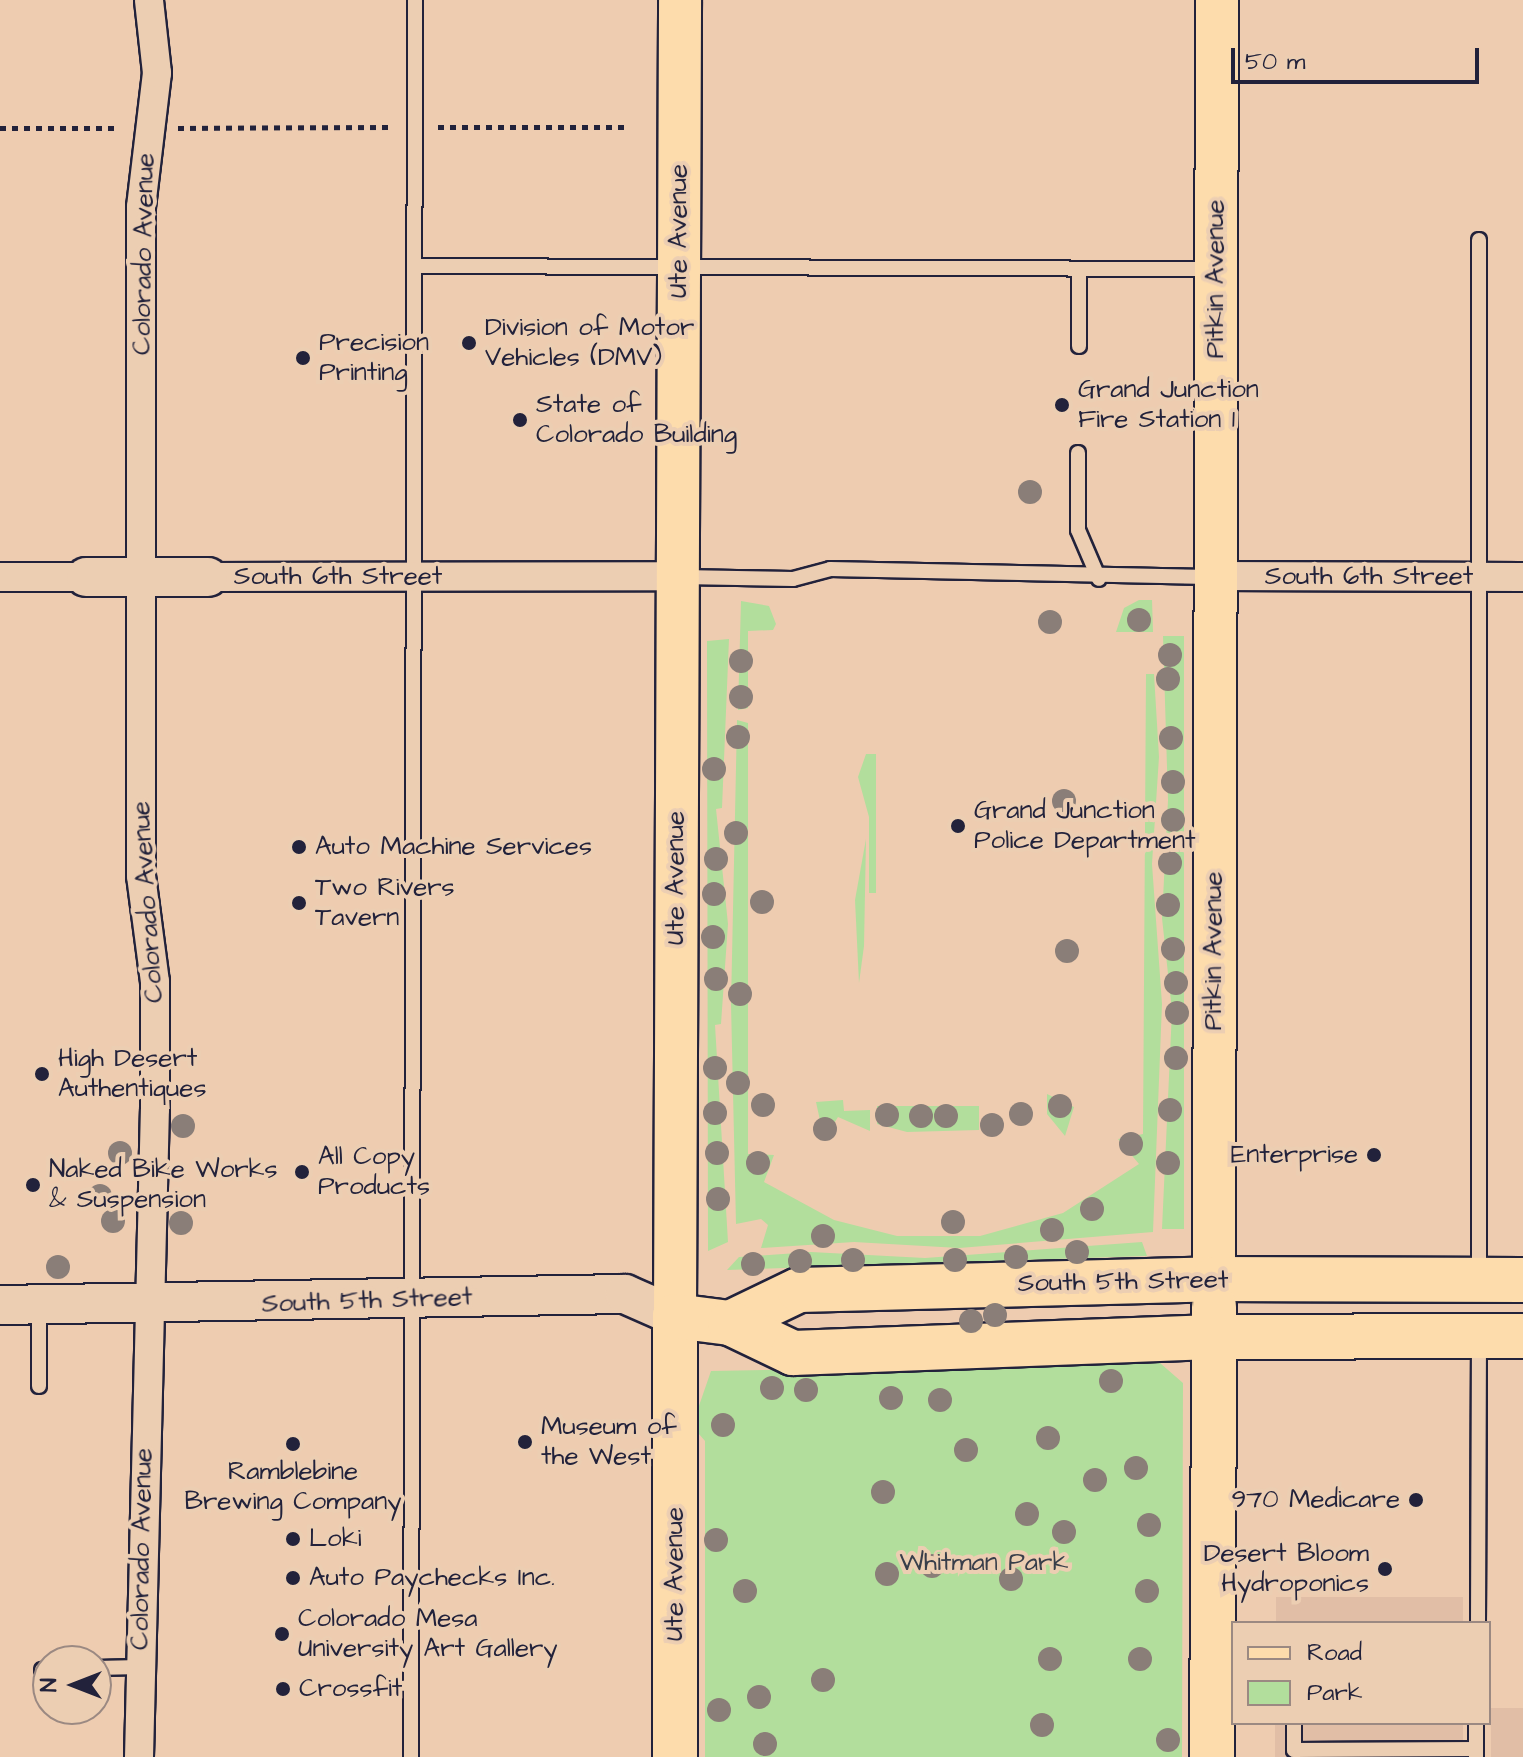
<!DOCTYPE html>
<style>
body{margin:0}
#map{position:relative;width:1523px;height:1757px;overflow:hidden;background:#eeccb0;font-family:"Architects Daughter",sans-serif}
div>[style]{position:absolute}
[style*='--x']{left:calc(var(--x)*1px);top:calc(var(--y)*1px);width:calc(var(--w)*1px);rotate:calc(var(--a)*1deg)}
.built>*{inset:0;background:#e1bea6;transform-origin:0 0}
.green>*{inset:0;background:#b2de9c}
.path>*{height:5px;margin-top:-2.5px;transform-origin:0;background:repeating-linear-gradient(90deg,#22223b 0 6px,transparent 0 12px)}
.roads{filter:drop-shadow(2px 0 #22223b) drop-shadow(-2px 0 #22223b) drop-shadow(0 2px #22223b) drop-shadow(0 -2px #22223b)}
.lane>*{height:14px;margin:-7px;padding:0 7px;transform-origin:7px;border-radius:7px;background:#ecceb2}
.street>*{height:28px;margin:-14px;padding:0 14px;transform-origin:14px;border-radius:14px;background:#ecceb2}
.secondary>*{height:38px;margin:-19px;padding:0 19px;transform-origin:19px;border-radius:19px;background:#ecceb2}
.primary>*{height:42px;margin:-21px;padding:0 21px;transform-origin:21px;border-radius:21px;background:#fddcac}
.highway>*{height:44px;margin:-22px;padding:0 22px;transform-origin:22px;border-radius:22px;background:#fddcac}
.trees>*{width:24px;height:24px;margin:-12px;border-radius:50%;background:#8a7e78}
.dots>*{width:22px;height:22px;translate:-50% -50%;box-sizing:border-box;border:4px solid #ecceb2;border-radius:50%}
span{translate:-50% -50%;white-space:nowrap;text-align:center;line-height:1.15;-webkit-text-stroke:8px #ecceb2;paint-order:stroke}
.street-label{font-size:26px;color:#22223b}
.poi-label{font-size:26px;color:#22223b}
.left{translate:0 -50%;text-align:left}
.right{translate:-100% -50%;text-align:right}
.park-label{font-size:26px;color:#383e4a}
.legend{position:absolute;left:1231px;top:1621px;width:260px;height:104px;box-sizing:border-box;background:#ecceb2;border:2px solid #9b8982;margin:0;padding:10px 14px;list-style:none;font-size:24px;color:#22223b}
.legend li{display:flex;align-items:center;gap:16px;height:40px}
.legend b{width:40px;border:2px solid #9b8982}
.north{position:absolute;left:32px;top:1645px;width:80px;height:80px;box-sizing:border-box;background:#ecceb2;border:2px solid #9b8982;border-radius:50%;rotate:270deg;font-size:22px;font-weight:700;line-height:32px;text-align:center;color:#22223b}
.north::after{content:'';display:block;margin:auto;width:28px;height:36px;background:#22223b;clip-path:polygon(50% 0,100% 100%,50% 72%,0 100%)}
.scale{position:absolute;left:1231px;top:48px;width:248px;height:36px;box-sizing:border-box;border:4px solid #22223b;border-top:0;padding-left:10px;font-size:24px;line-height:28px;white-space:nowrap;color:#22223b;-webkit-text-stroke:6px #ecceb2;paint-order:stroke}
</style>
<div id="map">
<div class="built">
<i style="left:1276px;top:1597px;width:187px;height:26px"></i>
<i style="left:1491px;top:1708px;width:32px;height:49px"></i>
<i style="left:1275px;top:1723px;width:188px;height:34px"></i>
</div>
<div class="green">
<i style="clip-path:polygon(1139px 600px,1152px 600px,1153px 632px,1116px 632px,1124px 608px)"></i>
<i style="clip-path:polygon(741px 601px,769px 606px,776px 624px,773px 630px,748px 631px,748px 708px,738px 710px)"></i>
<i style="clip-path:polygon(1163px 636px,1184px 636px,1184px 1229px,1162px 1229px,1172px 1011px,1162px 918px,1168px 800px)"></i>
<i style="clip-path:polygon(729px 639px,722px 808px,716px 809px,728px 924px,721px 1024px,715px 1025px,728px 1242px,708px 1251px,707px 641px)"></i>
<i style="clip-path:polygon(1146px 674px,1154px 674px,1159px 757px,1152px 864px,1162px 1004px,1153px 1232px,959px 1248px,854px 1242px,761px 1248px,768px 1225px,761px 1219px,736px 1224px,731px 1004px,737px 720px,748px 723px,748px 1154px,774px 1155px,764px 1182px,834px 1220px,897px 1236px,980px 1236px,1063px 1213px,1139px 1164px,1118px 1139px,1143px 1134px)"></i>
<i style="clip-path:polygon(866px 754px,876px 754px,876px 893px,869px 893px,869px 817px,858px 777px)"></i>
<i style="clip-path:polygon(866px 839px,864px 946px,859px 983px,855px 900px)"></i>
<i style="clip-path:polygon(1047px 1094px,1074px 1107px,1065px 1136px,1047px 1114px)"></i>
<i style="clip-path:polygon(843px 1100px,844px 1111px,870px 1110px,870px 1131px,838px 1117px,824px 1139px,816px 1102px)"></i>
<i style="clip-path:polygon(877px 1106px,979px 1106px,979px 1130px,907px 1132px,877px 1124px)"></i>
<i style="clip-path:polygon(1142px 1242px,1147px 1256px,727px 1270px,739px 1257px,811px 1252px,925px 1258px)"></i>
<i style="clip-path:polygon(1160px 1363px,1183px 1383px,1182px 1757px,705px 1757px,705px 1441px,692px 1426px,711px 1371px)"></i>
</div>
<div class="path">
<i style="--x:438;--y:127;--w:187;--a:0"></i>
<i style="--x:0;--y:128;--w:120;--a:0"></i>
<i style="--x:178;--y:128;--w:214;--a:-0.3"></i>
</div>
<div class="roads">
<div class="lane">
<i style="--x:1479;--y:240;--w:1036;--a:90"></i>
<i style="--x:415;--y:266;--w:796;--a:0.22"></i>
<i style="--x:1079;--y:269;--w:77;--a:90"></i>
<i style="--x:1078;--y:453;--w:77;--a:90"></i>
<i style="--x:1078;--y:530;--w:53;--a:66.8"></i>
<i style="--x:681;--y:577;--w:112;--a:1"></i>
<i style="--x:793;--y:579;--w:38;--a:-15"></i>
<i style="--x:830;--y:569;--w:380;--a:1.2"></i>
<i style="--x:39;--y:1305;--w:81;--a:90"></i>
<i style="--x:1478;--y:1623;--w:282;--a:-89.8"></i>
<i style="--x:96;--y:1668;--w:44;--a:-1.3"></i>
<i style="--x:42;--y:1670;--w:6;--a:-9"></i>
<i style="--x:1294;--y:1723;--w:27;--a:90"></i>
<i style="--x:1294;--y:1750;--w:182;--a:-0.3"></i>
<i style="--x:411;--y:1757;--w:1757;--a:-89.87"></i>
<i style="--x:1476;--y:1757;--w:34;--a:-90"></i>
</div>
<div class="street">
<i style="--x:1215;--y:576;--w:308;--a:0.2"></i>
<i style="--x:0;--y:577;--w:86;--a:0"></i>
<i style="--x:208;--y:577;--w:469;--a:-0.1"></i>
<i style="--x:139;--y:1757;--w:648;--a:-88.59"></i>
<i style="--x:155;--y:1109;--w:127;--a:-90"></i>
<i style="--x:155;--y:982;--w:107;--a:-97.5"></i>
<i style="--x:141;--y:876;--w:669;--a:-90"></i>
<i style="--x:141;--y:207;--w:135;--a:-83.2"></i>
<i style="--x:157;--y:73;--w:73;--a:-96.3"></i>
</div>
<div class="secondary">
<i style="--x:86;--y:577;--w:122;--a:0"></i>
<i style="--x:0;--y:1305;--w:625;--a:-1.01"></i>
<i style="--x:625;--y:1294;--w:55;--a:23.7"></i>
</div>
<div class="primary">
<i style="--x:1214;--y:1279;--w:1279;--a:-89.87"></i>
<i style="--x:675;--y:1316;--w:1316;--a:-89.78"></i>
</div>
<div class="highway">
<i style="--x:730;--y:1323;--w:76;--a:-25.6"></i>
<i style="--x:799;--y:1290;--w:415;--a:-1.5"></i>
<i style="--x:1214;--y:1279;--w:309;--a:0.2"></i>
<i style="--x:675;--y:1757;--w:441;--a:-90"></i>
<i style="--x:675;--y:1316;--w:55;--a:7.3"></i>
<i style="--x:730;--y:1323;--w:70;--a:25.5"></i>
<i style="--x:793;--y:1353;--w:421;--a:-2.2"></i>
<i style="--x:1214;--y:1337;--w:309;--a:-0.2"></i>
<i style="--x:1212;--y:1757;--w:450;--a:-89.7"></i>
</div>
</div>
<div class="trees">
<i style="left:1030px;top:492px"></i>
<i style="left:1139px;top:620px"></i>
<i style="left:1050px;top:622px"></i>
<i style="left:1170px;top:655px"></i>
<i style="left:741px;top:661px"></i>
<i style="left:1168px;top:679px"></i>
<i style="left:741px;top:697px"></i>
<i style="left:738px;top:737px"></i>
<i style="left:1171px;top:738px"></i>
<i style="left:714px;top:769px"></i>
<i style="left:1173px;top:782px"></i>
<i style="left:1064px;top:801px"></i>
<i style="left:1173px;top:820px"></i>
<i style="left:736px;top:833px"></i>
<i style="left:716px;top:859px"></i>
<i style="left:1170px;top:863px"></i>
<i style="left:714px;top:894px"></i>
<i style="left:762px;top:902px"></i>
<i style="left:1168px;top:905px"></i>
<i style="left:713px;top:937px"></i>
<i style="left:1173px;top:949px"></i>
<i style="left:1067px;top:951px"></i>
<i style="left:716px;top:979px"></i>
<i style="left:1176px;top:983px"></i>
<i style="left:740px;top:994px"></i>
<i style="left:1177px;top:1013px"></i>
<i style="left:1176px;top:1058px"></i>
<i style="left:715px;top:1068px"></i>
<i style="left:738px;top:1083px"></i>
<i style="left:763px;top:1105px"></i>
<i style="left:1060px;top:1106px"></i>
<i style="left:1170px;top:1110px"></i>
<i style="left:715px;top:1113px"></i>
<i style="left:1021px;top:1114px"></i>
<i style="left:887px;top:1115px"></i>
<i style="left:921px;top:1116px"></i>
<i style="left:946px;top:1116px"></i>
<i style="left:992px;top:1125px"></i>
<i style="left:183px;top:1126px"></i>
<i style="left:825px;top:1129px"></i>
<i style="left:1131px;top:1144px"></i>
<i style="left:120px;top:1153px"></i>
<i style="left:717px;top:1153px"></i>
<i style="left:758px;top:1163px"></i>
<i style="left:1168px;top:1163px"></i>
<i style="left:100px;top:1196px"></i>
<i style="left:718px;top:1199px"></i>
<i style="left:1092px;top:1209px"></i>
<i style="left:113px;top:1221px"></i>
<i style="left:953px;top:1222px"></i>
<i style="left:181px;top:1223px"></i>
<i style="left:1052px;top:1230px"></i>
<i style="left:823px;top:1236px"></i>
<i style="left:1077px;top:1252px"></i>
<i style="left:1016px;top:1257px"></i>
<i style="left:853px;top:1260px"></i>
<i style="left:955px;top:1260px"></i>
<i style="left:800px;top:1261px"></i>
<i style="left:753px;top:1264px"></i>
<i style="left:58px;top:1267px"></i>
<i style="left:995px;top:1315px"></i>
<i style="left:971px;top:1321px"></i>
<i style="left:1111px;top:1381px"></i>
<i style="left:772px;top:1388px"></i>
<i style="left:806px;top:1390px"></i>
<i style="left:891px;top:1398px"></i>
<i style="left:940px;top:1400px"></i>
<i style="left:723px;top:1425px"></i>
<i style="left:1048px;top:1438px"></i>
<i style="left:966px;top:1450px"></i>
<i style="left:1136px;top:1468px"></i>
<i style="left:1095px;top:1480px"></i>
<i style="left:883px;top:1492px"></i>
<i style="left:1027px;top:1514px"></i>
<i style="left:1149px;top:1525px"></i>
<i style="left:1064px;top:1532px"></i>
<i style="left:716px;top:1540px"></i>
<i style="left:932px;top:1566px"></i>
<i style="left:887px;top:1574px"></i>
<i style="left:1011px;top:1579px"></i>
<i style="left:745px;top:1591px"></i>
<i style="left:1147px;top:1591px"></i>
<i style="left:1050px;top:1659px"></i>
<i style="left:1140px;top:1659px"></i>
<i style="left:823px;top:1680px"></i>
<i style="left:759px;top:1697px"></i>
<i style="left:719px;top:1710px"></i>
<i style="left:1042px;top:1725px"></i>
<i style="left:1168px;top:1740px"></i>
<i style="left:765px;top:1744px"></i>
</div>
<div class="dots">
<i style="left:469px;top:343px;background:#22223b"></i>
<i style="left:303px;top:358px;background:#22223b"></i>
<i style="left:1062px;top:405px;background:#22223b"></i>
<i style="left:520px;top:420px;background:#22223b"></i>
<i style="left:958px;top:826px;background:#22223b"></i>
<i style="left:299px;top:847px;background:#22223b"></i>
<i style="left:299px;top:903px;background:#22223b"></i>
<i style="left:42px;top:1074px;background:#22223b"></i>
<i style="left:1374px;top:1155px;background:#22223b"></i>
<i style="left:302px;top:1172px;background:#22223b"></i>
<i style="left:33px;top:1185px;background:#22223b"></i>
<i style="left:525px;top:1442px;background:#22223b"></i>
<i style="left:293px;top:1444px;background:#22223b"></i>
<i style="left:1416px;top:1500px;background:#22223b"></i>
<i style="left:293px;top:1539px;background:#22223b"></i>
<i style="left:1385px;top:1569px;background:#22223b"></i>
<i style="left:293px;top:1578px;background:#22223b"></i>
<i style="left:282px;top:1634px;background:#22223b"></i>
<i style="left:283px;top:1689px;background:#22223b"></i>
</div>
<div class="street-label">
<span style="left:679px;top:231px;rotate:-90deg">Ute Avenue</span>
<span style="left:144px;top:254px;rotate:-89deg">Colorado Avenue</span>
<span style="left:1216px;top:279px;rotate:-90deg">Pitkin Avenue</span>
<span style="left:338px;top:577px">South 6th Street</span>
<span style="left:1369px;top:577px">South 6th Street</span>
<span style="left:676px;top:878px;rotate:-90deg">Ute Avenue</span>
<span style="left:148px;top:902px;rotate:-94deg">Colorado Avenue</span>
<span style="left:1214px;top:951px;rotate:-90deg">Pitkin Avenue</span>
<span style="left:1123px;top:1282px;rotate:-1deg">South 5th Street</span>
<span style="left:367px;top:1301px;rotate:-2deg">South 5th Street</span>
<span style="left:142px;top:1549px;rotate:-89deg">Colorado Avenue</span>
<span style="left:675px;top:1574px;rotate:-90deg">Ute Avenue</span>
</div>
<div class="poi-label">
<span class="left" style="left:485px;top:343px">Division of Motor<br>Vehicles (DMV)</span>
<span class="left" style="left:319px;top:358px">Precision<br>Printing</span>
<span class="left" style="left:1078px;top:405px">Grand Junction<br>Fire Station 1</span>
<span class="left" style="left:536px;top:420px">State of<br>Colorado Building</span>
<span class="left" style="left:974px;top:826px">Grand Junction<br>Police Department</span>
<span class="left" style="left:315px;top:847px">Auto Machine Services</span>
<span class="left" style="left:315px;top:903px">Two Rivers<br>Tavern</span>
<span class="left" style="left:58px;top:1074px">High Desert<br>Authentiques</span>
<span class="right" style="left:1358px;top:1155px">Enterprise</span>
<span class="left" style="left:318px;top:1172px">All Copy<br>Products</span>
<span class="left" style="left:49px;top:1185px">Naked Bike Works<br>&amp; Suspension</span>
<span class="left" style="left:541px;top:1442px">Museum of<br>the West</span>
<span style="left:293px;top:1487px">Ramblebine<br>Brewing Company</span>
<span class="right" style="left:1400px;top:1500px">970 Medicare</span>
<span class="left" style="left:309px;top:1539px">Loki</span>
<span class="right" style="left:1369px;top:1569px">Desert Bloom<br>Hydroponics</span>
<span class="left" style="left:309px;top:1578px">Auto Paychecks Inc.</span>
<span class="left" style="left:298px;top:1634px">Colorado Mesa<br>University Art Gallery</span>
<span class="left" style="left:299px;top:1689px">Crossfit</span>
</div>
<div class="park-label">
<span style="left:984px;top:1563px">Whitman Park</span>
</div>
<ul class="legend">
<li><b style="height:10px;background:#fddcac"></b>Road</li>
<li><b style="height:22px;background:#b2de9c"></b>Park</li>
</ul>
<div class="north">N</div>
<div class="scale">50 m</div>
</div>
